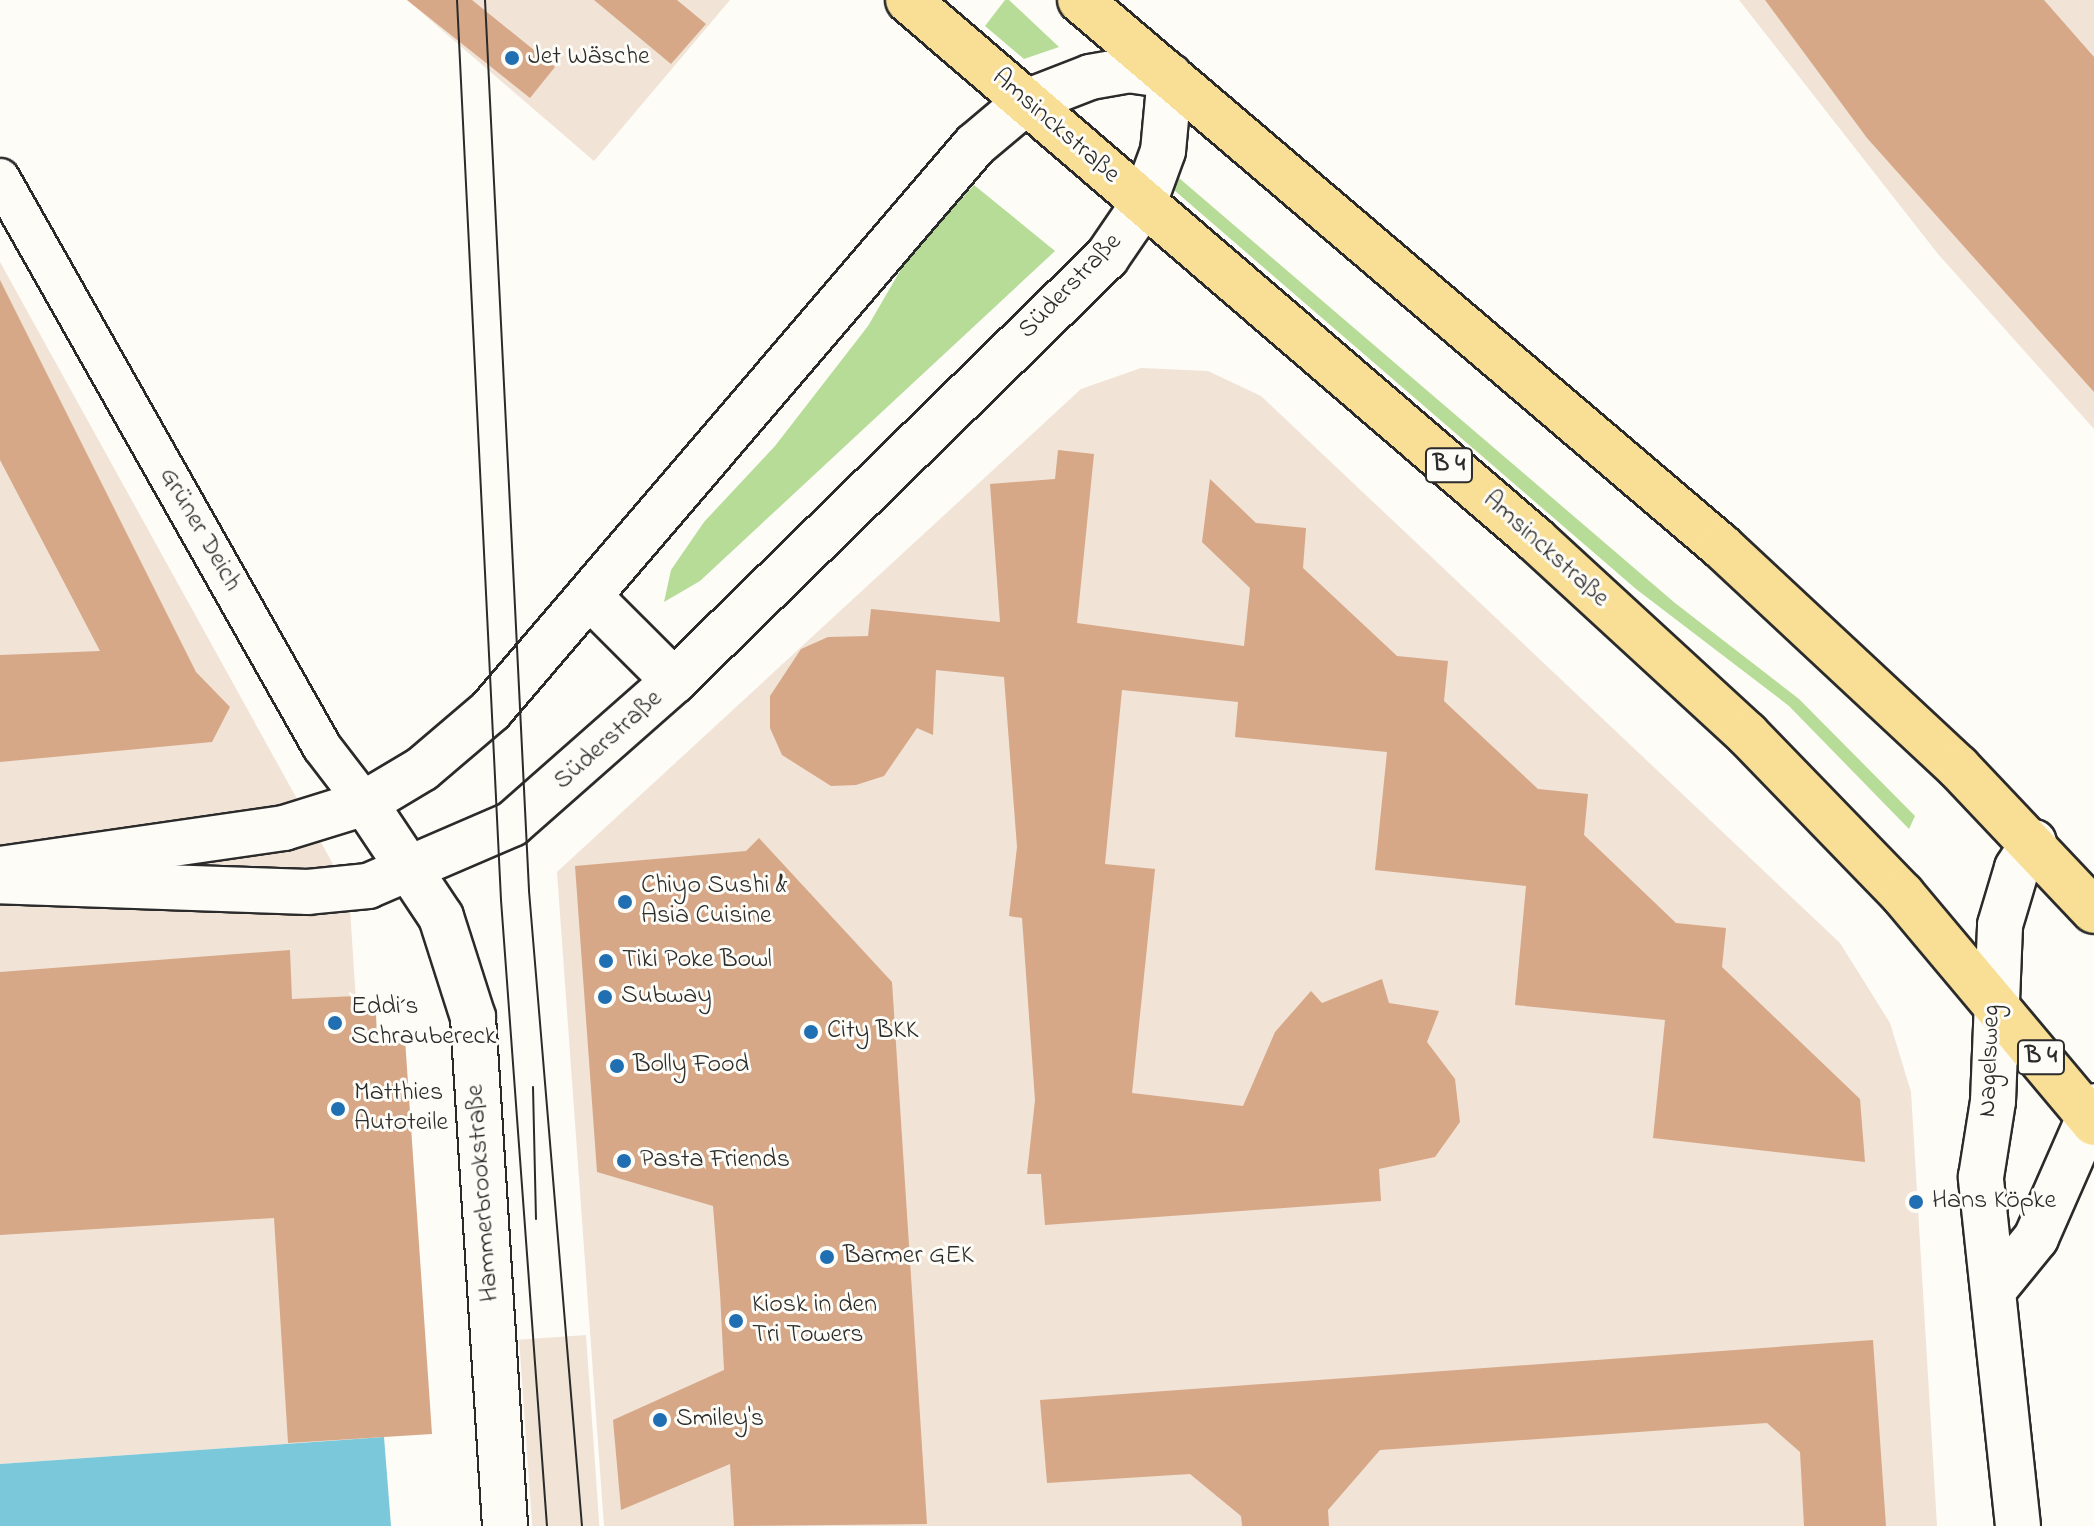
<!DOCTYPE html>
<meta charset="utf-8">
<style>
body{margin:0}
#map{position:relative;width:2094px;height:1526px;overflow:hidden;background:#fdfcf7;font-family:"Indie Flower",sans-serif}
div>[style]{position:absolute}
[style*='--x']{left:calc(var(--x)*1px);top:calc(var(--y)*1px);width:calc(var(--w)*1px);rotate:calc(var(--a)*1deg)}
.built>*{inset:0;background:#f1e3d6;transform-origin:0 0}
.green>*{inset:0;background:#b6dc98}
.water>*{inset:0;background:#7bc8db}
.building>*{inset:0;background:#d6a888}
.roads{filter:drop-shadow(2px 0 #2b2b2b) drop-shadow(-2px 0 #2b2b2b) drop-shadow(0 2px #2b2b2b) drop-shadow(0 -2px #2b2b2b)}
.street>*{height:38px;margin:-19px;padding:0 19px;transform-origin:19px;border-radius:19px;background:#fdfcf7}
.secondary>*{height:44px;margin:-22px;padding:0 22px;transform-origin:22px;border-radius:22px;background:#fdfcf7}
.primary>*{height:44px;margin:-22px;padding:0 22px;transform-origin:22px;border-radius:22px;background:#f9df96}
.tram>*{height:2px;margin:-1px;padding:0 1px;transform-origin:1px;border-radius:1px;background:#2b2b2b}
.dots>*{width:22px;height:22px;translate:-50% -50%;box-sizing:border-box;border:4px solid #fdfcf7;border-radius:50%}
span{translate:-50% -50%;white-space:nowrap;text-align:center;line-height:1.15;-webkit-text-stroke:6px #fdfcf7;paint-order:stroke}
.shield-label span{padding:2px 6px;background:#fdfcf7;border:2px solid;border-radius:6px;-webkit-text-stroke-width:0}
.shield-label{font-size:24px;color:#2b2b2b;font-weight:700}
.poi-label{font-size:26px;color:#2b2b2b}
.left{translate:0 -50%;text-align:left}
.street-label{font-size:26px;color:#2b2b2b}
</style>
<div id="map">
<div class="built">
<i style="clip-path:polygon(407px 0,730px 0,594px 161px)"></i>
<i style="clip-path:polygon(1739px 0,2094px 0,2094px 429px,1938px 254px)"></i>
<i style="clip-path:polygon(0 262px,349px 893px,384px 1437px,0 1464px)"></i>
<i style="clip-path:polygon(1141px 368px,1208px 371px,1261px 396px,1840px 943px,1890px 1023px,1911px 1092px,1937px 1526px,604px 1526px,557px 872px,1081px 389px)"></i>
<i style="left:586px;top:1335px;width:192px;height:67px;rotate:86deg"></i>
</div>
<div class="green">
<i style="clip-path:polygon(1005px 0,1009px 0,1059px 47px,1024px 59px,985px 26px)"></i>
<i style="clip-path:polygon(1179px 178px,1675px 603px,1799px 699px,1915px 816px,1909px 829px,1789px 706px,1636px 589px,1174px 190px)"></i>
<i style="clip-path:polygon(974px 185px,1055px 251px,700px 581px,664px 602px,671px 570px,704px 522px,775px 446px,868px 326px,907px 259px)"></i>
</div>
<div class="water">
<i style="clip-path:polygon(384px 1437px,391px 1526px,0 1526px,0 1464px)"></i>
</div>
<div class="building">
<i style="clip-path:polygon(407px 0,472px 0,555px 67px,530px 98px)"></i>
<i style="clip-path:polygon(594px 0,677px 0,706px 24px,671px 64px)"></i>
<i style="clip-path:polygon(1765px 0,2044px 0,2094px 57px,2094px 392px,1867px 138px)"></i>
<i style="clip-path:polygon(0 280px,196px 672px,230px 707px,212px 742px,0 762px,0 655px,100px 651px,0 460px)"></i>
<i style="clip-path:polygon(1058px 450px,1094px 454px,1077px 623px,1244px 646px,1250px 588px,1202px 542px,1210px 479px,1256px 523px,1306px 528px,1303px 568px,1397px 656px,1448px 661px,1444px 701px,1538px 789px,1588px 794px,1584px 835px,1676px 923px,1726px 928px,1722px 967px,1860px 1099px,1865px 1162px,1653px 1138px,1665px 1020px,1515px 1005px,1526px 886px,1375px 870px,1387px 752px,1235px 737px,1238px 702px,1122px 690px,1105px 864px,1155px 869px,1132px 1093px,1243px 1106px,1275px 1032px,1311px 991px,1322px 1003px,1382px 979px,1389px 1003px,1439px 1011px,1427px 1042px,1455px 1079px,1460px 1122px,1435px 1157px,1379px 1169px,1381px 1201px,1045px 1225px,1041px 1174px,1027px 1174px,1035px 1100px,1022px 918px,1009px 916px,1017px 847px,1004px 677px,936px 670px,933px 735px,917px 728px,884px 776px,856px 785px,831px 786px,782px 755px,770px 728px,770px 696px,801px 649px,828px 637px,868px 636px,871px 609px,1000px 622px,990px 484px,1055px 479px)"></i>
<i style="clip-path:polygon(759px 838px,892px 982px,927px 1524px,734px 1526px,730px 1464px,621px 1510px,613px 1420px,724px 1370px,720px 1293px,713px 1206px,597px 1172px,575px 866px,746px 851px)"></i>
<i style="clip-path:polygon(290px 950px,292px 999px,356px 996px,357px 1013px,376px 1013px,377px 1040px,405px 1039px,432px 1434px,288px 1443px,274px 1218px,0 1235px,0 972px)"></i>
<i style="clip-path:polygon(1873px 1340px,1886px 1526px,1804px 1526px,1800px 1452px,1767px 1423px,1380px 1450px,1328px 1510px,1329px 1526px,1242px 1526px,1241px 1516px,1190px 1474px,1047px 1483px,1040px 1400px)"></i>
</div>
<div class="roads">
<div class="street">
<i style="--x:0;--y:178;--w:654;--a:60.49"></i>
<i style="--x:322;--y:747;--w:71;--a:52.5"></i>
</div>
<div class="secondary">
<i style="--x:589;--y:596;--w:120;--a:45"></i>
<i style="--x:365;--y:803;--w:137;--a:56.3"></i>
<i style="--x:441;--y:917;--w:105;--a:72.3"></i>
<i style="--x:473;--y:1017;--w:510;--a:86.4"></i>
<i style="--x:0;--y:869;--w:287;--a:-8.2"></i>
<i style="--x:284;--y:828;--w:85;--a:-17.2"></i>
<i style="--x:365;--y:803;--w:66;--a:-30.8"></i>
<i style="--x:422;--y:769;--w:91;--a:-40.5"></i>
<i style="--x:491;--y:710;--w:744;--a:-49.42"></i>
<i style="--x:975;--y:145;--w:67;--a:-40.1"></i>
<i style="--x:1026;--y:102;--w:69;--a:-21.3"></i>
<i style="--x:1090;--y:77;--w:39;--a:-10"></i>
<i style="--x:1128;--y:70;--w:42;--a:8.1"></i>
<i style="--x:1170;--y:76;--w:75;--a:95.3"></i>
<i style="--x:1163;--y:151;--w:55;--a:110.1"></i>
<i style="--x:1144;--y:203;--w:65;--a:124.4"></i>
<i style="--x:1107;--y:257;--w:606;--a:135.6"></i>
<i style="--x:674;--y:681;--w:216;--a:138.6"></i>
<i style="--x:512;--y:824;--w:157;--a:156.7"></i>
<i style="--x:368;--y:886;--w:60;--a:174.3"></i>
<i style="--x:308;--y:892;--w:308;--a:-178"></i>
<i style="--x:1997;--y:1286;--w:62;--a:-50.9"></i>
<i style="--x:2036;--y:1238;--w:144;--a:-66.3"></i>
<i style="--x:2018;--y:1526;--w:351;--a:-96.1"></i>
<i style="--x:1981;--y:1177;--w:77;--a:-81"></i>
<i style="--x:1993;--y:1101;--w:176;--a:-87.7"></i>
<i style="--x:2000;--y:925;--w:59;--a:-73.4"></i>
<i style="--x:2017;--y:868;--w:31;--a:-57"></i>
</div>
<div class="primary">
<i style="--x:908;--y:0;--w:828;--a:40.69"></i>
<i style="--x:1536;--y:540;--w:287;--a:42.6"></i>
<i style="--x:1747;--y:734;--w:223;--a:45.9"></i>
<i style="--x:1902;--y:894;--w:299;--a:50"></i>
<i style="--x:1080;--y:0;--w:843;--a:40.43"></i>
<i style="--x:1722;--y:547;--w:323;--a:43"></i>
<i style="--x:1958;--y:767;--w:198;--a:46.6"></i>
</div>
</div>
<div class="tram">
<i style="--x:457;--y:0;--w:901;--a:87.2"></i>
<i style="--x:501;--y:900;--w:628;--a:85.8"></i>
<i style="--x:485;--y:0;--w:892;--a:87.17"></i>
<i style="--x:529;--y:891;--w:637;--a:85.23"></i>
<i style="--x:533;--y:1087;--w:132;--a:88.7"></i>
</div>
<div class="dots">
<i style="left:512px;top:58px;background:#1f6fb2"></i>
<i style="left:625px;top:902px;background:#1f6fb2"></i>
<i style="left:606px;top:961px;background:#1f6fb2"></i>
<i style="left:605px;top:997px;background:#1f6fb2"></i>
<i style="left:335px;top:1023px;background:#1f6fb2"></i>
<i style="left:811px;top:1032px;background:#1f6fb2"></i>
<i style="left:617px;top:1066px;background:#1f6fb2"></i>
<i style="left:338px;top:1109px;background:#1f6fb2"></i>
<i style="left:624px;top:1161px;background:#1f6fb2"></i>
<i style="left:1916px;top:1202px;background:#1f6fb2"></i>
<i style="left:827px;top:1257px;background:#1f6fb2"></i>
<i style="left:736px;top:1321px;background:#1f6fb2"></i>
<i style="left:660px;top:1420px;background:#1f6fb2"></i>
</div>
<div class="shield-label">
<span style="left:1449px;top:465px">B 4</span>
<span style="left:2041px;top:1057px">B 4</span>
</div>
<div class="poi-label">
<span class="left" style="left:528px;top:58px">Jet Wäsche</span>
<span class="left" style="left:641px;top:902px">Chiyo Sushi &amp;<br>Asia Cuisine</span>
<span class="left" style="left:622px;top:961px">Tiki Poke Bowl</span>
<span class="left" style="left:621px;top:997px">Subway</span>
<span class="left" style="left:351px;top:1023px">Eddi´s<br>Schraubereck</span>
<span class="left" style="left:827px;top:1032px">City BKK</span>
<span class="left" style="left:633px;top:1066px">Bolly Food</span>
<span class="left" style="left:354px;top:1109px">Matthies<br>Autoteile</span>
<span class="left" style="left:640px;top:1161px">Pasta Friends</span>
<span class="left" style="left:1932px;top:1202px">Hans Köpke</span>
<span class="left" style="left:843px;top:1257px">Barmer GEK</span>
<span class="left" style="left:752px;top:1321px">Kiosk in den<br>Tri Towers</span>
<span class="left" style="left:676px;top:1420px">Smiley's</span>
</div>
<div class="street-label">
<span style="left:1055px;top:127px;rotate:41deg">Amsinckstraße</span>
<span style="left:1071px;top:287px;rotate:-46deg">Süderstraße</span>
<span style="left:199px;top:530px;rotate:60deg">Grüner Deich</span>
<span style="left:1545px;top:550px;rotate:42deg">Amsinckstraße</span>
<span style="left:609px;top:741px;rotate:-42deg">Süderstraße</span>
<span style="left:1991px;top:1061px;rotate:-88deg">Nagelsweg</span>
<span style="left:484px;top:1193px;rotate:-94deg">Hammerbrookstraße</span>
</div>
</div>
